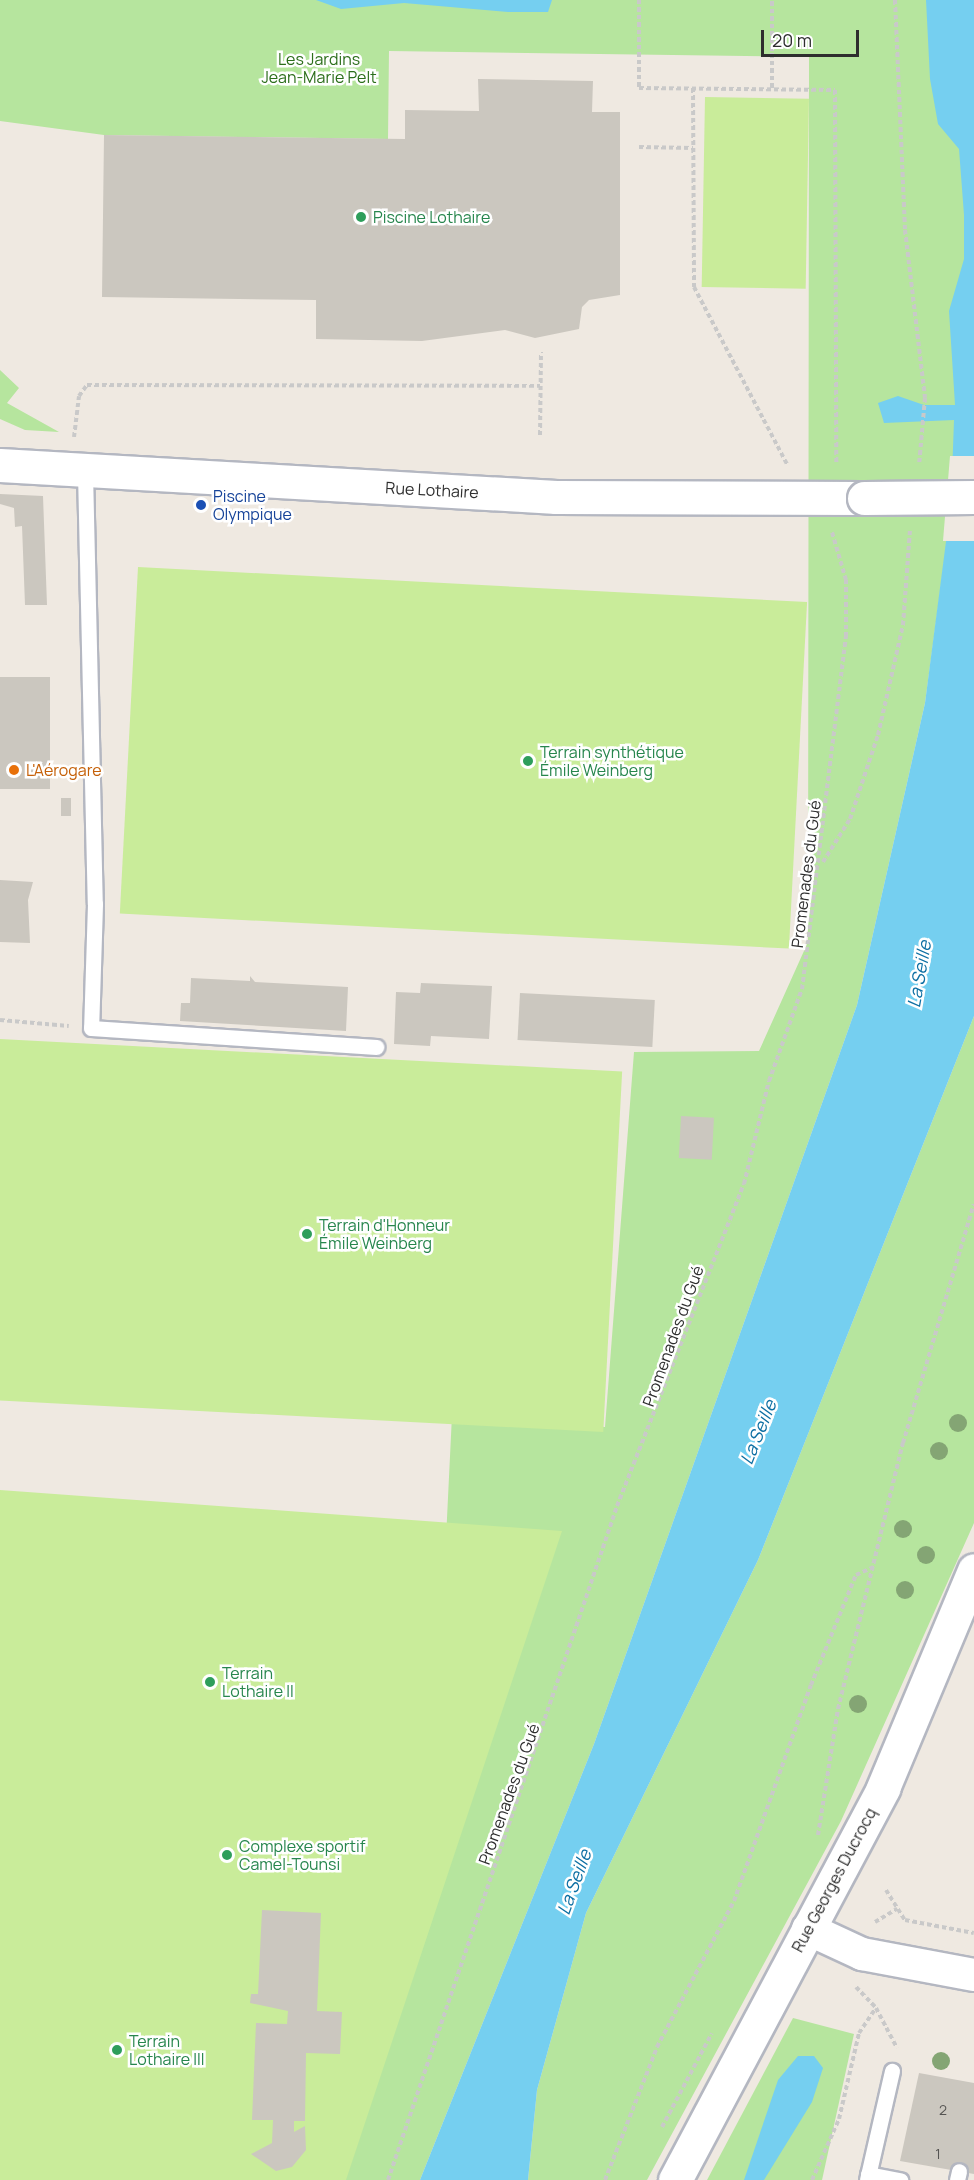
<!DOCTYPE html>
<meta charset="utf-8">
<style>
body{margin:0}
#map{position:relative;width:974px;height:2180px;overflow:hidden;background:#efe9e1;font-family:Manrope,sans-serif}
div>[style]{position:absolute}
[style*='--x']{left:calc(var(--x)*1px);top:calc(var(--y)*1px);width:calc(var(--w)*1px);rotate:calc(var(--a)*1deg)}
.green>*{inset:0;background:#b6e59e}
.pitch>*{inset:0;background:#c9ec9a;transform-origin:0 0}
.water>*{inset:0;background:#75cff0}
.pier>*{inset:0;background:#efe9e1}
.building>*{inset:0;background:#cbc7bf;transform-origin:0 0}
.path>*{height:4px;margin-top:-2px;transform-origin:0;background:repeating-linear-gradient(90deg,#c9c9c9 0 4.5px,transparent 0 7.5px)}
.roads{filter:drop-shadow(2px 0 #b4b7c1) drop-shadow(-2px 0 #b4b7c1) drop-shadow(0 2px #b4b7c1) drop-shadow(0 -2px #b4b7c1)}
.lane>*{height:15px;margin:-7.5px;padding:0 7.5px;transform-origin:7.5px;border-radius:7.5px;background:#fff}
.street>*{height:32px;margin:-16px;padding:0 16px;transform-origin:16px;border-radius:16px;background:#fff}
.secondary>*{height:33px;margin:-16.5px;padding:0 16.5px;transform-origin:16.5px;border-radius:16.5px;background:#fff}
.bridges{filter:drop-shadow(2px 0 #b4b7c1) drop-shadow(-2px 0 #b4b7c1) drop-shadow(0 2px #b4b7c1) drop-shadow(0 -2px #b4b7c1)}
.secondary-bridge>*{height:33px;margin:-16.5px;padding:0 16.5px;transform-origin:16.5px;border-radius:16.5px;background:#fff}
.trees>*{width:18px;height:18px;margin:-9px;border-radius:50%;background:#84a574}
.dots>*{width:16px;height:16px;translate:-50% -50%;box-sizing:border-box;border:3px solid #fff;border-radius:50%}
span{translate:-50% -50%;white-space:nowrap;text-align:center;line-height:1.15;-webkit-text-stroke:5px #fff;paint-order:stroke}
.number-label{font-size:14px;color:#555452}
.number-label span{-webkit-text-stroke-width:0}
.park-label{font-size:16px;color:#2c6e1b}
.leisure-label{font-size:16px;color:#27864d}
.left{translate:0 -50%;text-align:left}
.street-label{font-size:16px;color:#2e2e2e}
.transit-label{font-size:16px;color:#164399}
.food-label{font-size:16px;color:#c56008}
.water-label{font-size:18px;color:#0d6fa3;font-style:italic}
.scale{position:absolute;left:761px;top:30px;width:98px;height:27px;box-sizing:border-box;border:3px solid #2e2e2e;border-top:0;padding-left:8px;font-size:18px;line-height:21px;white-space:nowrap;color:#2e2e2e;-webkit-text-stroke:4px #fff;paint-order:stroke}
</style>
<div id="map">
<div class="green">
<i style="clip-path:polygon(0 0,974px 0,974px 391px,952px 503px,925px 703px,857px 1005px,594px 1744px,420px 2180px,323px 2180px,432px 1827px,452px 1415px,605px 1427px,634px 1052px,759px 1051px,808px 942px,809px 57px,389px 51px,388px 139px,104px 135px,0 121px)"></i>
<i style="clip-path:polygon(0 370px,19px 388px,7px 403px,59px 432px,25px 430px,0 419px)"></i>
<i style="clip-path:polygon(974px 1016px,974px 1523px,841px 1821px,647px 2180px,528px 2180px,537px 2090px,586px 1913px,758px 1560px)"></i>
<i style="clip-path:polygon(793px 2018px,854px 2034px,822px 2180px,707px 2180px)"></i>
</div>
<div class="pitch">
<i style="left:705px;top:97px;width:104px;height:190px;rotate:1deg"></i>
<i style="left:138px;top:567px;width:670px;height:347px;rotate:3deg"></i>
<i style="left:0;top:1039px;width:623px;height:361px;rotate:3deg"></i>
<i style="clip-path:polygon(0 1490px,562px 1531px,346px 2180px,0 2180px)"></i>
</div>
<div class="water">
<i style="clip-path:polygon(316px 0,552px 0,548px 12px,508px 12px,404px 3px,341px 9px)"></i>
<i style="clip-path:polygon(926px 0,974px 0,974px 1016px,758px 1560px,586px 1913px,537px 2090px,528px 2180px,420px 2180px,594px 1744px,857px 1005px,925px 703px,951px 503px,954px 420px,884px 423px,878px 403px,898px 396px,924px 405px,955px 405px,949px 311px,964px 259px,964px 215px,959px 149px,938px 124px,930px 79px)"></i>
<i style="clip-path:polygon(798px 2056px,814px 2056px,823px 2068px,812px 2102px,764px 2180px,744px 2180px,778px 2080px)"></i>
</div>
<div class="pier">
<i style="clip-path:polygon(950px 456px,974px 456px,974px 541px,943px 541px)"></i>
</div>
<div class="building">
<i style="clip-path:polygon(478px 79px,593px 81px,592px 112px,620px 112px,620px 295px,589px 300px,582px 307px,579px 329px,535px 338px,505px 330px,422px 341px,316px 339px,316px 300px,102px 297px,104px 135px,405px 139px,405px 110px,479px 111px)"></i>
<i style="clip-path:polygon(0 494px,43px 496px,47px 605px,25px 605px,22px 526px,15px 527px,14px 508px,0 504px)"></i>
<i style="left:0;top:677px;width:50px;height:112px"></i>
<i style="left:61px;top:798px;width:10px;height:18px"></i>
<i style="clip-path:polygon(0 880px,33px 882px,28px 900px,30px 943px,0 942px)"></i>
<i style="clip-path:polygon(250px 976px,255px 982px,348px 987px,346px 1031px,180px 1021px,181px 1003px,190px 1003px,191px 978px,250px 981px)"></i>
<i style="clip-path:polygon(421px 983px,492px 986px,489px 1039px,431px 1036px,430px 1046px,394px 1044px,396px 992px,420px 993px)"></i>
<i style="left:520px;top:993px;width:135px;height:47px;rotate:3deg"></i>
<i style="left:681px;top:1116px;width:33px;height:42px;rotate:3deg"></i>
<i style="clip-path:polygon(262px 1910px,321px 1913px,317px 2011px,342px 2012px,340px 2054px,306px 2053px,305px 2121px,294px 2121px,294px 2132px,305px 2126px,306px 2150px,292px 2167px,276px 2171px,251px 2154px,272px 2143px,273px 2120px,252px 2120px,256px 2023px,287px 2024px,288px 2011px,250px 2003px,251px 1994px,258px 1994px)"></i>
<i style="clip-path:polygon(919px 2073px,974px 2083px,974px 2174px,900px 2161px)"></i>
</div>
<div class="path">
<i style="--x:639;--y:0;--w:88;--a:90"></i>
<i style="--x:639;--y:88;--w:196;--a:0.6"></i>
<i style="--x:835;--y:90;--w:375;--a:89.8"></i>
<i style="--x:895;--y:0;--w:230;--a:87.5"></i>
<i style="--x:905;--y:230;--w:169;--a:83.2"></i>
<i style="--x:925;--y:398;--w:67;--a:95.1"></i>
<i style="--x:693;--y:88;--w:199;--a:89.7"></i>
<i style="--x:694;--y:287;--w:202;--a:62.3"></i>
<i style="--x:772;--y:88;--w:88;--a:-90"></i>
<i style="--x:639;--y:147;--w:54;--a:1.1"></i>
<i style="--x:540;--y:435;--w:83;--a:-89.3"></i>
<i style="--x:74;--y:437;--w:41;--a:-83"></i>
<i style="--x:79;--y:396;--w:14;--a:-54"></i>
<i style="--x:87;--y:385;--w:453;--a:0.1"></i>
<i style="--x:823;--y:862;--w:51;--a:-57.9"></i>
<i style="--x:850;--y:819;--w:89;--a:-71.6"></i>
<i style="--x:878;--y:735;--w:113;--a:-77.2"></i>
<i style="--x:903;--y:625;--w:96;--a:-85.8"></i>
<i style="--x:0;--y:1020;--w:69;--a:5"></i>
<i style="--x:818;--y:1835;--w:128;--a:-81"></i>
<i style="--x:838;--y:1709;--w:274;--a:-76.3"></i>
<i style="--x:903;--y:1443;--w:249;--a:-73.5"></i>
<i style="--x:886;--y:1890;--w:36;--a:58"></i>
<i style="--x:905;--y:1920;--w:70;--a:10.7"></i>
<i style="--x:875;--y:1922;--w:26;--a:-31"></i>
<i style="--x:856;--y:1987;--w:29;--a:46"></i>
<i style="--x:876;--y:2008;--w:45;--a:62.3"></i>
<i style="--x:662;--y:2127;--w:106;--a:-62"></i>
<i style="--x:388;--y:2180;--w:712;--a:-71.23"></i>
<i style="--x:617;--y:1506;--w:346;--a:-68.5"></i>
<i style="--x:744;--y:1184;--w:106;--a:-76.4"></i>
<i style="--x:769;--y:1081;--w:98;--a:-70.3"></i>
<i style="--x:802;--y:989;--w:355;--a:-82.9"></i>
<i style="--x:846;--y:637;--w:57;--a:-90"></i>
<i style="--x:846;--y:580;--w:50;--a:-106.3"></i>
<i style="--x:605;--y:2180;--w:143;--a:-68.6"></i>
<i style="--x:657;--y:2047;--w:165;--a:-62.2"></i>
<i style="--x:734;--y:1901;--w:229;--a:-70.4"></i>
<i style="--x:811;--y:1685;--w:119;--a:-67.8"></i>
<i style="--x:856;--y:1575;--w:19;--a:-25"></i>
<i style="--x:812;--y:2180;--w:67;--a:-66.1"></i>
<i style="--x:839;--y:2119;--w:88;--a:-76.9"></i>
<i style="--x:859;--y:2033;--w:30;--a:-56"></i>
</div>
<div class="roads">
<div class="lane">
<i style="--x:85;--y:472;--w:432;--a:88.7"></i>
<i style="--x:95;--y:904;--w:124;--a:91.8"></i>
<i style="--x:91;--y:1028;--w:286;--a:3.8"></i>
<i style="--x:868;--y:2174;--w:33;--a:11"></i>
<i style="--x:867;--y:2180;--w:112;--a:-77.1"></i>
<i style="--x:957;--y:2180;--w:9;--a:-77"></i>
</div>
<div class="street">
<i style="--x:808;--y:1929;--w:60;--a:24.8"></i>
<i style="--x:862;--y:1954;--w:114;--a:10.6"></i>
</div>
<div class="secondary">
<i style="--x:0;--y:465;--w:557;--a:3.29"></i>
<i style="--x:556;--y:497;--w:308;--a:0.2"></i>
<i style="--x:675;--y:2180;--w:444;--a:-62"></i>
<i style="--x:883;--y:1788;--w:236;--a:-67.3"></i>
</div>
</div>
<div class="bridges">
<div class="secondary-bridge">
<i style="--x:864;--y:498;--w:110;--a:-0.5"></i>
</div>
</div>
<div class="trees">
<i style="left:958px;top:1423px"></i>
<i style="left:939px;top:1451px"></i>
<i style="left:903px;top:1529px"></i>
<i style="left:926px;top:1555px"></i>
<i style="left:905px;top:1590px"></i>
<i style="left:858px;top:1704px"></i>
<i style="left:941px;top:2061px"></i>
</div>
<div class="dots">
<i style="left:361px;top:217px;background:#2e9e5b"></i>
<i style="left:201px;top:505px;background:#1a4fb4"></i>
<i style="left:528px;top:761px;background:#2e9e5b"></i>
<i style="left:14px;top:770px;background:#e8710a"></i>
<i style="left:307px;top:1234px;background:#2e9e5b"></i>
<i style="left:210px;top:1682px;background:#2e9e5b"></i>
<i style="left:227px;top:1855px;background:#2e9e5b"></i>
<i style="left:117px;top:2050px;background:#2e9e5b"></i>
</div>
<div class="number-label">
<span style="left:943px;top:2110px">2</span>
<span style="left:938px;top:2154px">1</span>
</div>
<div class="park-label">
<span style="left:319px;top:68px">Les Jardins<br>Jean-Marie Pelt</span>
</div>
<div class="leisure-label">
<span class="left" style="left:373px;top:217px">Piscine Lothaire</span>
<span class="left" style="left:540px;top:761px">Terrain synthétique<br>Émile Weinberg</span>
<span class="left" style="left:319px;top:1234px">Terrain d'Honneur<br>Émile Weinberg</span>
<span class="left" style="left:222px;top:1682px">Terrain<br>Lothaire II</span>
<span class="left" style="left:239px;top:1855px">Complexe sportif<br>Camel-Tounsi</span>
<span class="left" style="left:129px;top:2050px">Terrain<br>Lothaire III</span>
</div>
<div class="street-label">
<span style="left:432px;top:490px;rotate:3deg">Rue Lothaire</span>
<span style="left:806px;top:874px;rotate:-83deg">Promenades du Gué</span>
<span style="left:673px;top:1336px;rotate:-70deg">Promenades du Gué</span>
<span style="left:509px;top:1794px;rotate:-70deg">Promenades du Gué</span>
<span style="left:834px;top:1880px;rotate:-62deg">Rue Georges Ducrocq</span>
</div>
<div class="transit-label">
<span class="left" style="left:213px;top:505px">Piscine<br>Olympique</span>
</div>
<div class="food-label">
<span class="left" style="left:26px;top:770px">L'Aérogare</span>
</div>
<div class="water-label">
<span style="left:919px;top:974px;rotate:-80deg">La Seille</span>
<span style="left:758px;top:1432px;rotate:-68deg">La Seille</span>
<span style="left:574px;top:1882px;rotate:-70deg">La Seille</span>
</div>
<div class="scale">20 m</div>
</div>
